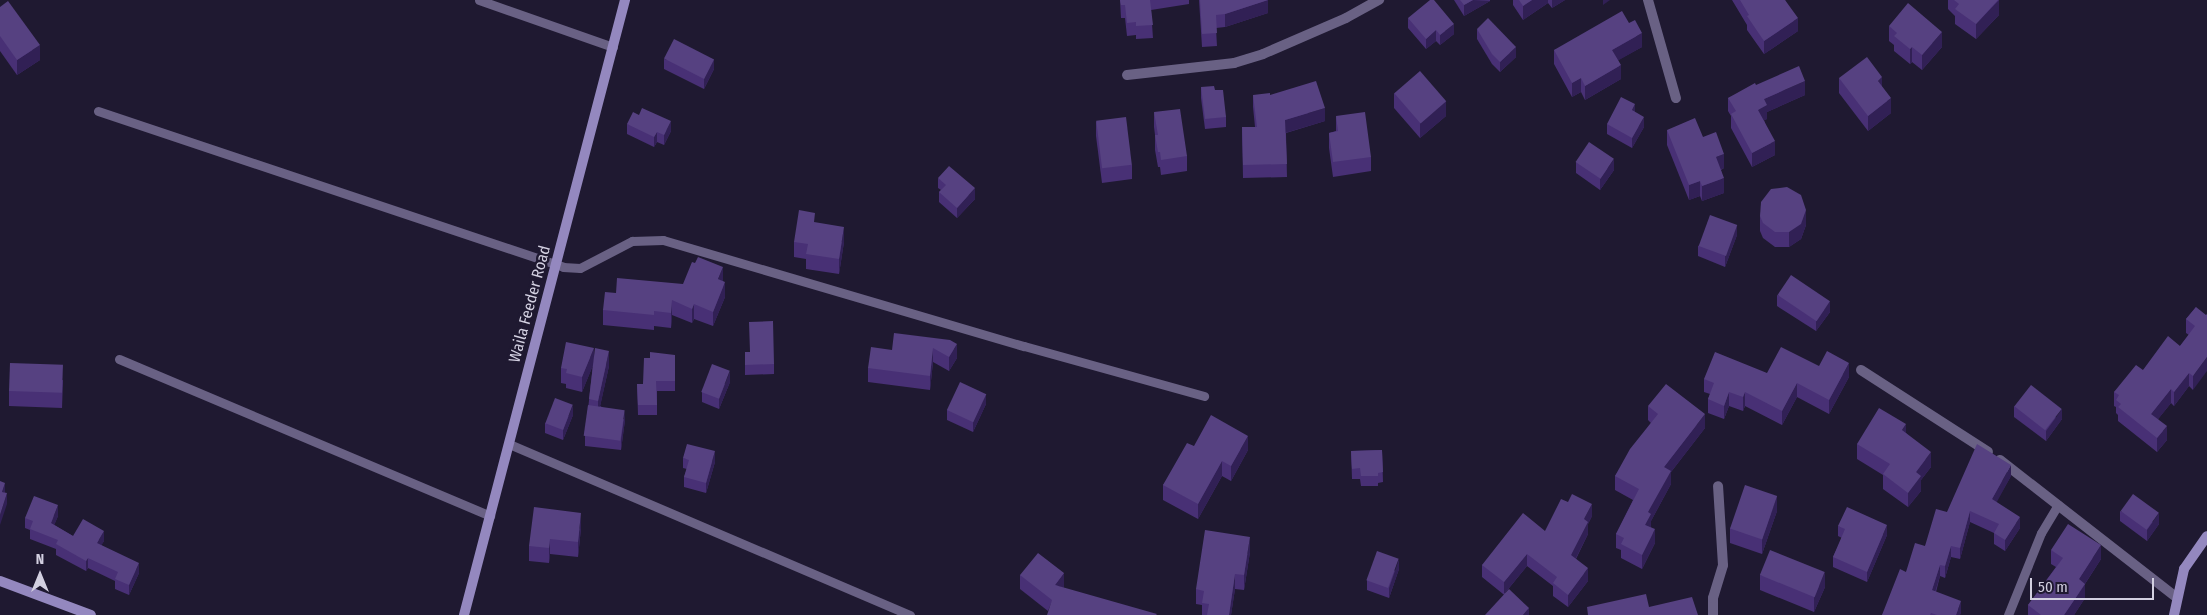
<!DOCTYPE html>
<style>
body{margin:0}
#map{position:relative;width:2207px;height:615px;overflow:hidden;background:#1f1931;font-family:"Fira Sans Condensed",sans-serif}
div>[style]{position:absolute}
[style*='--x']{left:calc(var(--x)*1px);top:calc(var(--y)*1px);width:calc(var(--w)*1px);rotate:calc(var(--a)*1deg)}
.lane>*{height:9px;margin:-4.5px;padding:0 4.5px;transform-origin:4.5px;border-radius:4.5px;background:#696184}
.street>*{height:10px;margin:-5px;padding:0 5px;transform-origin:5px;border-radius:5px;background:#696184}
.secondary>*{height:10px;margin:-5px;padding:0 5px;transform-origin:5px;border-radius:5px;background:#9488bf}
.wall>*{inset:0;background:#483075}
.shaded-wall>*{inset:0;background:#312055}
.building>*{inset:0;background:#564181;transform-origin:0 0}
span{translate:-50% -50%;white-space:nowrap;text-align:center;line-height:1.15;-webkit-text-stroke:5px #1f1931;paint-order:stroke}
.street-label{font-size:16px;color:#d3d0e1}
.north{position:absolute;left:15px;top:550px;width:50px;height:50px;-webkit-text-stroke:4px #1f1931;paint-order:stroke;rotate:0deg;font-size:14px;font-weight:700;line-height:20px;text-align:center;color:#d3d0e1}
.north::after{content:'';display:block;margin:auto;width:18px;height:22px;background:#d3d0e1;clip-path:polygon(50% 0,100% 100%,50% 72%,0 100%)}
.scale{position:absolute;left:2030px;top:578px;width:124px;height:22px;box-sizing:border-box;border:2px solid #d3d0e1;border-top:0;padding-left:6px;font-size:15px;line-height:18px;white-space:nowrap;color:#d3d0e1;-webkit-text-stroke:4px #1f1931;paint-order:stroke}
</style>
<div id="map">
<div class="lane">
<i style="--x:479;--y:0;--w:142;--a:19.3"></i>
<i style="--x:98;--y:111;--w:490;--a:18.5"></i>
<i style="--x:563;--y:267;--w:17;--a:3"></i>
<i style="--x:580;--y:268;--w:59;--a:-27.4"></i>
<i style="--x:632;--y:241;--w:31;--a:-2"></i>
<i style="--x:663;--y:240;--w:376;--a:16.4"></i>
<i style="--x:1024;--y:346;--w:187;--a:15.5"></i>
<i style="--x:119;--y:359;--w:403;--a:22.9"></i>
<i style="--x:509;--y:444;--w:436;--a:23.1"></i>
<i style="--x:2008;--y:615;--w:88;--a:-68.1"></i>
<i style="--x:2041;--y:533;--w:33;--a:-59"></i>
</div>
<div class="street">
<i style="--x:1648;--y:0;--w:102;--a:74.1"></i>
<i style="--x:1127;--y:75;--w:108;--a:-6.4"></i>
<i style="--x:1234;--y:63;--w:30;--a:-17"></i>
<i style="--x:1263;--y:54;--w:90;--a:-23.4"></i>
<i style="--x:1346;--y:18;--w:38;--a:-29"></i>
<i style="--x:1861;--y:370;--w:151;--a:32.8"></i>
<i style="--x:2000;--y:460;--w:224;--a:37.9"></i>
<i style="--x:1713;--y:615;--w:17;--a:-90"></i>
<i style="--x:1713;--y:598;--w:34;--a:-73"></i>
<i style="--x:1723;--y:565;--w:79;--a:-93.6"></i>
</div>
<div class="secondary">
<i style="--x:0;--y:581;--w:97;--a:20.5"></i>
<i style="--x:464;--y:615;--w:636;--a:-75.33"></i>
<i style="--x:2174;--y:615;--w:47;--a:-77.7"></i>
<i style="--x:2184;--y:569;--w:40;--a:-55.1"></i>
</div>
<div class="wall">
<i style="clip-path:polygon(1120px 0,1189px 0,1189px 4px,1151px 10px,1153px 38px,1136px 39px,1136px 35px,1127px 36px,1125px 18px,1121px 18px)"></i>
<i style="clip-path:polygon(1199px 0,1268px 0,1268px 13px,1225px 27px,1216px 28px,1217px 46px,1202px 47px)"></i>
<i style="clip-path:polygon(1454px 0,1490px 0,1490px 1px,1464px 16px)"></i>
<i style="clip-path:polygon(1513px 0,1565px 0,1552px 8px,1548px 3px,1523px 20px,1513px 5px)"></i>
<i style="clip-path:polygon(1732px 0,1785px 0,1798px 31px,1764px 54px,1747px 30px,1747px 25px)"></i>
<i style="clip-path:polygon(1948px 0,1999px 0,1999px 15px,1976px 39px,1955px 24px,1955px 16px,1948px 9px)"></i>
<i style="clip-path:polygon(0 7px,40px 60px,17px 75px,0 51px)"></i>
<i style="clip-path:polygon(1408px 18px,1454px 34px,1440px 45px,1436px 41px,1426px 49px,1408px 28px)"></i>
<i style="clip-path:polygon(1629px 23px,1642px 47px,1618px 60px,1621px 79px,1585px 100px,1581px 92px,1572px 97px,1554px 64px,1554px 50px)"></i>
<i style="clip-path:polygon(1889px 26px,1942px 47px,1922px 70px,1912px 62px,1910px 64px,1894px 51px,1894px 45px,1889px 41px)"></i>
<i style="clip-path:polygon(1477px 29px,1516px 57px,1500px 72px,1492px 64px,1477px 39px)"></i>
<i style="clip-path:polygon(664px 59px,714px 69px,704px 89px,664px 69px)"></i>
<i style="clip-path:polygon(1839px 78px,1882px 87px,1891px 113px,1868px 131px,1839px 93px)"></i>
<i style="clip-path:polygon(1756px 85px,1805px 95px,1767px 112px,1767px 119px,1764px 120px,1775px 155px,1752px 167px,1731px 128px,1731px 116px,1728px 111px,1728px 98px)"></i>
<i style="clip-path:polygon(1201px 87px,1215px 90px,1226px 117px,1226px 127px,1205px 129px,1201px 98px)"></i>
<i style="clip-path:polygon(1394px 93px,1446px 116px,1420px 138px,1394px 108px)"></i>
<i style="clip-path:polygon(1253px 95px,1270px 95px,1325px 121px,1286px 133px,1287px 177px,1243px 178px,1242px 127px,1255px 127px,1253px 107px)"></i>
<i style="clip-path:polygon(1154px 112px,1187px 156px,1187px 171px,1161px 175px,1160px 167px,1158px 167px,1155px 150px,1155px 135px,1154px 127px)"></i>
<i style="clip-path:polygon(1336px 116px,1371px 157px,1371px 171px,1333px 177px,1329px 148px,1329px 133px,1336px 131px)"></i>
<i style="clip-path:polygon(1096px 121px,1132px 165px,1132px 179px,1102px 183px,1096px 136px)"></i>
<i style="clip-path:polygon(627px 124px,671px 131px,664px 145px,657px 142px,654px 147px,627px 134px)"></i>
<i style="clip-path:polygon(1607px 124px,1644px 127px,1632px 148px,1607px 134px)"></i>
<i style="clip-path:polygon(1667px 130px,1703px 137px,1724px 168px,1721px 170px,1724px 193px,1702px 201px,1700px 196px,1689px 200px,1667px 145px)"></i>
<i style="clip-path:polygon(1576px 162px,1614px 170px,1600px 190px,1576px 173px)"></i>
<i style="clip-path:polygon(938px 178px,975px 199px,957px 218px,939px 202px,939px 192px,941px 190px,938px 188px)"></i>
<i style="clip-path:polygon(1760px 216px,1806px 225px,1801px 239px,1789px 247px,1775px 247px,1763px 238px,1760px 231px)"></i>
<i style="clip-path:polygon(1737px 235px,1725px 267px,1698px 256px,1698px 246px)"></i>
<i style="clip-path:polygon(794px 242px,844px 242px,839px 274px,806px 269px,806px 259px,794px 257px)"></i>
<i style="clip-path:polygon(723px 281px,725px 297px,713px 326px,694px 319px,692px 323px,672px 315px,671px 328px,654px 326px,654px 330px,603px 325px,603px 310px,616px 293px,683px 284px)"></i>
<i style="clip-path:polygon(1777px 295px,1830px 312px,1816px 331px,1777px 306px)"></i>
<i style="clip-path:polygon(2196px 307px,2193px 390px,2189px 386px,2174px 406px,2171px 403px,2158px 419px,2167px 440px,2157px 452px,2118px 421px,2118px 415px,2116px 413px,2116px 407px,2114px 406px,2114px 392px,2143px 370px,2180px 346px,2189px 335px,2186px 333px,2186px 319px)"></i>
<i style="clip-path:polygon(950px 340px,957px 358px,949px 371px,933px 362px,930px 390px,868px 382px,868px 368px,892px 350px)"></i>
<i style="clip-path:polygon(745px 352px,749px 352px,774px 364px,774px 374px,745px 375px)"></i>
<i style="clip-path:polygon(675px 355px,675px 391px,657px 391px,657px 415px,638px 415px,637px 384px,643px 384px,650px 358px)"></i>
<i style="clip-path:polygon(594px 356px,609px 366px,600px 406px,625px 420px,621px 450px,585px 446px,585px 436px,593px 365px,582px 392px,566px 388px,566px 384px,561px 383px,561px 368px)"></i>
<i style="clip-path:polygon(1819px 366px,1849px 377px,1829px 414px,1797px 397px,1782px 425px,1745px 406px,1743px 411px,1729px 406px,1724px 419px,1708px 413px,1708px 399px,1710px 394px,1704px 392px,1704px 379px,1767px 373px)"></i>
<i style="clip-path:polygon(63px 380px,62px 408px,9px 406px,9px 391px)"></i>
<i style="clip-path:polygon(730px 382px,719px 409px,702px 402px,702px 392px)"></i>
<i style="clip-path:polygon(986px 404px,973px 432px,947px 420px,947px 410px)"></i>
<i style="clip-path:polygon(1648px 406px,1705px 428px,1671px 472px,1671px 484px,1651px 521px,1651px 527px,1655px 543px,1642px 569px,1621px 558px,1621px 550px,1616px 548px,1616px 534px,1633px 500px,1615px 490px,1615px 476px,1651px 423px,1648px 420px)"></i>
<i style="clip-path:polygon(2014px 406px,2062px 419px,2046px 441px,2014px 417px)"></i>
<i style="clip-path:polygon(573px 415px,563px 440px,545px 433px,545px 423px)"></i>
<i style="clip-path:polygon(1906px 433px,1931px 467px,1921px 480px,1921px 491px,1908px 507px,1883px 489px,1883px 475px,1857px 459px,1857px 444px)"></i>
<i style="clip-path:polygon(1194px 446px,1248px 450px,1231px 481px,1222px 476px,1198px 519px,1163px 500px,1163px 485px)"></i>
<i style="clip-path:polygon(1382px 450px,1383px 482px,1378px 483px,1378px 486px,1361px 486px,1360px 479px,1352px 479px,1351px 451px)"></i>
<i style="clip-path:polygon(683px 458px,715px 462px,706px 493px,684px 487px,684px 477px,687px 469px,683px 468px)"></i>
<i style="clip-path:polygon(2011px 476px,1996px 502px,2020px 528px,2005px 551px,1994px 544px,1994px 533px,1970px 522px,1960px 559px,1951px 557px,1945px 578px,1940px 576px,1936px 592px,1961px 612px,1960px 615px,1882px 615px,1906px 572px,1925px 546px,1947px 512px)"></i>
<i style="clip-path:polygon(1777px 511px,1762px 554px,1730px 543px,1730px 528px)"></i>
<i style="clip-path:polygon(2120px 511px,2159px 524px,2147px 541px,2120px 521px)"></i>
<i style="clip-path:polygon(58px 516px,54px 525px,73px 536px,104px 541px,101px 545px,139px 573px,129px 595px,115px 589px,115px 581px,88px 568px,86px 571px,56px 555px,56px 549px,30px 539px,30px 530px,25px 528px,25px 518px)"></i>
<i style="clip-path:polygon(1592px 516px,1588px 524px,1588px 534px,1576px 559px,1588px 581px,1568px 607px,1553px 596px,1553px 586px,1527px 566px,1505px 593px,1529px 615px,1482px 577px,1482px 565px,1545px 531px)"></i>
<i style="clip-path:polygon(1838px 526px,1887px 535px,1867px 582px,1833px 567px,1833px 557px,1842px 538px,1838px 536px)"></i>
<i style="clip-path:polygon(581px 528px,578px 557px,550px 554px,549px 563px,529px 561px,529px 546px)"></i>
<i style="clip-path:polygon(2051px 550px,2101px 559px,2085px 584px,2085px 598px,2074px 615px,2028px 615px,2028px 605px,2056px 567px,2051px 564px)"></i>
<i style="clip-path:polygon(1250px 552px,1244px 590px,1235px 589px,1231px 615px,1202px 615px,1202px 605px,1196px 604px,1196px 589px)"></i>
<i style="clip-path:polygon(1399px 569px,1389px 598px,1367px 590px,1367px 580px)"></i>
<i style="clip-path:polygon(1064px 573px,1048px 611px,1020px 589px,1020px 575px)"></i>
<i style="clip-path:polygon(1760px 575px,1825px 587px,1814px 612px,1760px 590px)"></i>
</div>
<div class="shaded-wall">
<i style="clip-path:polygon(1268px 0,1268px 13px,1225px 27px,1225px 14px)"></i>
<i style="clip-path:polygon(1473px 0,1490px 1px,1464px 16px,1464px 5px)"></i>
<i style="clip-path:polygon(1532px 0,1548px 0,1548px 3px,1523px 20px,1523px 6px)"></i>
<i style="clip-path:polygon(1552px 0,1565px 0,1552px 8px)"></i>
<i style="clip-path:polygon(1603px 0,1610px 0,1603px 5px)"></i>
<i style="clip-path:polygon(1999px 0,1999px 15px,1976px 39px,1976px 24px)"></i>
<i style="clip-path:polygon(1798px 18px,1798px 31px,1764px 54px,1764px 41px)"></i>
<i style="clip-path:polygon(1454px 24px,1454px 34px,1440px 45px,1440px 35px)"></i>
<i style="clip-path:polygon(1436px 30px,1436px 41px,1426px 49px,1426px 39px)"></i>
<i style="clip-path:polygon(1942px 32px,1942px 47px,1922px 70px,1922px 55px)"></i>
<i style="clip-path:polygon(1642px 33px,1642px 47px,1612px 64px,1612px 50px)"></i>
<i style="clip-path:polygon(40px 45px,40px 60px,17px 75px,17px 60px)"></i>
<i style="clip-path:polygon(1516px 47px,1516px 57px,1500px 72px,1500px 62px)"></i>
<i style="clip-path:polygon(1912px 47px,1912px 62px,1910px 64px,1910px 49px)"></i>
<i style="clip-path:polygon(714px 59px,714px 69px,704px 89px,704px 78px)"></i>
<i style="clip-path:polygon(1621px 65px,1621px 79px,1585px 100px,1585px 86px)"></i>
<i style="clip-path:polygon(1882px 77px,1882px 92px,1878px 81px)"></i>
<i style="clip-path:polygon(1581px 78px,1581px 92px,1572px 97px,1572px 83px)"></i>
<i style="clip-path:polygon(1805px 81px,1805px 95px,1767px 112px,1767px 119px,1758px 123px,1758px 110px,1764px 99px)"></i>
<i style="clip-path:polygon(1891px 98px,1891px 113px,1868px 131px,1868px 116px)"></i>
<i style="clip-path:polygon(1446px 101px,1446px 116px,1420px 138px,1420px 123px)"></i>
<i style="clip-path:polygon(1635px 104px,1635px 114px,1632px 110px)"></i>
<i style="clip-path:polygon(1325px 108px,1325px 121px,1285px 133px,1285px 120px)"></i>
<i style="clip-path:polygon(1644px 117px,1644px 127px,1632px 148px,1632px 138px)"></i>
<i style="clip-path:polygon(671px 121px,671px 131px,664px 145px,664px 135px)"></i>
<i style="clip-path:polygon(657px 132px,657px 142px,654px 147px,654px 137px)"></i>
<i style="clip-path:polygon(1775px 141px,1775px 155px,1752px 167px,1752px 153px)"></i>
<i style="clip-path:polygon(1724px 154px,1724px 168px,1716px 172px,1716px 157px)"></i>
<i style="clip-path:polygon(1614px 159px,1614px 170px,1600px 190px,1600px 179px)"></i>
<i style="clip-path:polygon(1724px 178px,1724px 193px,1702px 201px,1702px 186px)"></i>
<i style="clip-path:polygon(1700px 181px,1700px 196px,1689px 200px,1689px 185px)"></i>
<i style="clip-path:polygon(975px 188px,975px 199px,957px 218px,957px 208px)"></i>
<i style="clip-path:polygon(1806px 210px,1806px 225px,1801px 239px,1789px 247px,1789px 232px)"></i>
<i style="clip-path:polygon(1737px 225px,1737px 235px,1725px 267px,1725px 256px)"></i>
<i style="clip-path:polygon(844px 227px,844px 242px,839px 274px,839px 259px)"></i>
<i style="clip-path:polygon(723px 267px,723px 282px,718px 279px)"></i>
<i style="clip-path:polygon(725px 282px,725px 297px,713px 326px,713px 312px)"></i>
<i style="clip-path:polygon(672px 300px,672px 315px,671px 328px,671px 313px)"></i>
<i style="clip-path:polygon(1830px 301px,1830px 312px,1816px 331px,1816px 321px)"></i>
<i style="clip-path:polygon(694px 304px,694px 319px,692px 323px,692px 309px)"></i>
<i style="clip-path:polygon(957px 344px,957px 358px,949px 371px,949px 357px)"></i>
<i style="clip-path:polygon(594px 348px,594px 363px,582px 392px,582px 377px)"></i>
<i style="clip-path:polygon(933px 348px,933px 362px,930px 390px,930px 376px)"></i>
<i style="clip-path:polygon(609px 351px,609px 366px,598px 416px,598px 401px)"></i>
<i style="clip-path:polygon(2207px 357px,2207px 371px,2193px 390px,2193px 376px)"></i>
<i style="clip-path:polygon(1849px 363px,1849px 377px,1829px 414px,1829px 400px)"></i>
<i style="clip-path:polygon(730px 371px,730px 382px,719px 409px,719px 399px)"></i>
<i style="clip-path:polygon(2189px 373px,2189px 386px,2174px 406px,2174px 392px)"></i>
<i style="clip-path:polygon(1797px 383px,1797px 397px,1782px 425px,1782px 411px)"></i>
<i style="clip-path:polygon(2171px 389px,2171px 403px,2151px 428px,2151px 414px)"></i>
<i style="clip-path:polygon(1729px 392px,1729px 406px,1724px 419px,1724px 406px)"></i>
<i style="clip-path:polygon(1745px 392px,1745px 406px,1743px 411px,1743px 397px)"></i>
<i style="clip-path:polygon(986px 394px,986px 404px,973px 432px,973px 422px)"></i>
<i style="clip-path:polygon(573px 405px,573px 415px,563px 440px,563px 430px)"></i>
<i style="clip-path:polygon(2062px 409px,2062px 419px,2046px 441px,2046px 431px)"></i>
<i style="clip-path:polygon(625px 410px,625px 420px,621px 450px,621px 440px)"></i>
<i style="clip-path:polygon(1705px 414px,1705px 428px,1671px 472px,1671px 484px,1651px 521px,1651px 528px,1645px 525px,1648px 512px,1664px 467px)"></i>
<i style="clip-path:polygon(1906px 424px,1906px 439px,1902px 430px)"></i>
<i style="clip-path:polygon(2167px 426px,2167px 440px,2157px 452px,2157px 438px)"></i>
<i style="clip-path:polygon(1248px 436px,1248px 450px,1231px 481px,1231px 466px)"></i>
<i style="clip-path:polygon(715px 451px,715px 462px,706px 493px,706px 483px)"></i>
<i style="clip-path:polygon(1931px 452px,1931px 467px,1921px 480px,1921px 491px,1908px 507px,1908px 493px,1916px 472px)"></i>
<i style="clip-path:polygon(1222px 461px,1222px 476px,1198px 519px,1198px 504px)"></i>
<i style="clip-path:polygon(2011px 465px,2011px 476px,1992px 511px,1992px 499px)"></i>
<i style="clip-path:polygon(5px 483px,5px 493px,2px 492px)"></i>
<i style="clip-path:polygon(7px 493px,7px 504px,0 525px,0 515px)"></i>
<i style="clip-path:polygon(1777px 496px,1777px 511px,1762px 554px,1762px 539px)"></i>
<i style="clip-path:polygon(1592px 504px,1592px 516px,1588px 524px,1588px 534px,1571px 568px,1571px 555px,1584px 519px)"></i>
<i style="clip-path:polygon(58px 505px,58px 516px,51px 533px,51px 523px)"></i>
<i style="clip-path:polygon(1970px 511px,1970px 522px,1960px 559px,1960px 548px)"></i>
<i style="clip-path:polygon(581px 513px,581px 528px,578px 557px,578px 542px)"></i>
<i style="clip-path:polygon(2159px 513px,2159px 524px,2147px 541px,2147px 530px)"></i>
<i style="clip-path:polygon(2020px 517px,2020px 528px,2005px 551px,2005px 540px)"></i>
<i style="clip-path:polygon(1887px 525px,1887px 535px,1867px 582px,1867px 572px)"></i>
<i style="clip-path:polygon(1655px 529px,1655px 543px,1642px 569px,1642px 555px)"></i>
<i style="clip-path:polygon(104px 531px,104px 541px,97px 553px,97px 543px)"></i>
<i style="clip-path:polygon(1250px 537px,1250px 552px,1244px 590px,1244px 575px)"></i>
<i style="clip-path:polygon(550px 539px,550px 554px,549px 563px,549px 548px)"></i>
<i style="clip-path:polygon(2101px 545px,2101px 559px,2079px 593px,2079px 579px)"></i>
<i style="clip-path:polygon(1951px 546px,1951px 557px,1945px 578px,1945px 566px)"></i>
<i style="clip-path:polygon(1527px 554px,1527px 566px,1504px 594px,1504px 582px)"></i>
<i style="clip-path:polygon(88px 558px,88px 568px,86px 571px,86px 561px)"></i>
<i style="clip-path:polygon(1399px 559px,1399px 569px,1389px 598px,1389px 588px)"></i>
<i style="clip-path:polygon(139px 563px,139px 573px,129px 595px,129px 585px)"></i>
<i style="clip-path:polygon(1940px 565px,1940px 576px,1932px 602px,1932px 590px)"></i>
<i style="clip-path:polygon(1588px 568px,1588px 581px,1568px 607px,1568px 595px)"></i>
<i style="clip-path:polygon(1825px 572px,1825px 587px,1814px 612px,1814px 597px)"></i>
<i style="clip-path:polygon(1064px 573px,1064px 588px,1055px 585px)"></i>
<i style="clip-path:polygon(1235px 574px,1235px 589px,1231px 615px,1229px 615px)"></i>
<i style="clip-path:polygon(2085px 584px,2085px 598px,2074px 615px,2064px 615px)"></i>
<i style="clip-path:polygon(1961px 601px,1961px 612px,1960px 615px,1956px 615px)"></i>
<i style="clip-path:polygon(1529px 608px,1529px 615px,1523px 615px)"></i>
</div>
<div class="building">
<i style="clip-path:polygon(1120px 0,1150px 0,1153px 25px,1136px 26px,1136px 22px,1127px 23px,1125px 5px,1121px 5px)"></i>
<i style="clip-path:polygon(1200px 0,1268px 0,1225px 14px,1216px 15px,1217px 33px,1202px 34px)"></i>
<i style="clip-path:polygon(1430px 0,1434px 0,1454px 24px,1440px 35px,1436px 30px,1426px 39px,1408px 18px)"></i>
<i style="clip-path:polygon(1460px 0,1473px 0,1464px 5px)"></i>
<i style="clip-path:polygon(1519px 0,1532px 0,1523px 6px)"></i>
<i style="clip-path:polygon(1740px 0,1785px 0,1798px 18px,1764px 41px,1747px 16px,1749px 15px)"></i>
<i style="clip-path:polygon(1954px 0,1998px 0,1976px 24px,1955px 9px,1959px 4px)"></i>
<i style="clip-path:polygon(8px 1px,40px 45px,17px 60px,0 36px,0 7px)"></i>
<i style="clip-path:polygon(1908px 3px,1942px 32px,1922px 55px,1912px 47px,1910px 49px,1894px 36px,1897px 33px,1889px 26px)"></i>
<i style="clip-path:polygon(1622px 11px,1629px 23px,1635px 20px,1642px 33px,1612px 50px,1621px 65px,1585px 86px,1581px 78px,1572px 83px,1554px 50px)"></i>
<i style="clip-path:polygon(1488px 18px,1516px 47px,1500px 62px,1492px 54px,1477px 29px)"></i>
<i style="left:674px;top:39px;width:45px;height:22px;rotate:27deg"></i>
<i style="clip-path:polygon(1867px 57px,1882px 77px,1878px 81px,1891px 98px,1868px 116px,1839px 78px)"></i>
<i style="clip-path:polygon(1799px 66px,1805px 81px,1764px 99px,1767px 105px,1758px 110px,1775px 141px,1752px 153px,1731px 114px,1736px 111px,1728px 98px,1755px 83px,1756px 85px)"></i>
<i style="left:1420px;top:71px;width:40px;height:34px;rotate:49deg"></i>
<i style="clip-path:polygon(1316px 81px,1325px 108px,1285px 120px,1287px 164px,1243px 165px,1242px 127px,1257px 127px,1253px 95px,1270px 93px,1270px 95px)"></i>
<i style="clip-path:polygon(1214px 86px,1215px 90px,1223px 90px,1226px 117px,1205px 119px,1201px 87px)"></i>
<i style="clip-path:polygon(1621px 97px,1635px 104px,1632px 110px,1644px 117px,1632px 138px,1607px 124px)"></i>
<i style="clip-path:polygon(642px 108px,671px 121px,664px 135px,657px 132px,654px 137px,627px 124px,633px 112px,639px 115px)"></i>
<i style="clip-path:polygon(1180px 109px,1187px 156px,1161px 160px,1160px 152px,1158px 152px,1155px 135px,1158px 135px,1154px 112px)"></i>
<i style="clip-path:polygon(1365px 112px,1371px 157px,1333px 162px,1329px 133px,1338px 131px,1336px 116px)"></i>
<i style="left:1126px;top:117px;width:48px;height:30px;rotate:83deg"></i>
<i style="clip-path:polygon(1695px 118px,1703px 137px,1716px 132px,1724px 154px,1716px 157px,1724px 178px,1702px 186px,1700px 181px,1689px 185px,1667px 130px)"></i>
<i style="left:1589px;top:142px;width:30px;height:24px;rotate:34deg"></i>
<i style="clip-path:polygon(949px 166px,975px 188px,957px 208px,939px 192px,946px 185px,938px 178px)"></i>
<i style="clip-path:polygon(1787px 187px,1801px 195px,1806px 210px,1801px 224px,1789px 232px,1775px 232px,1763px 223px,1760px 216px,1761px 202px,1771px 189px)"></i>
<i style="clip-path:polygon(799px 210px,815px 213px,814px 222px,844px 227px,839px 259px,806px 254px,808px 244px,794px 242px)"></i>
<i style="left:1710px;top:215px;width:29px;height:33px;rotate:20deg"></i>
<i style="clip-path:polygon(698px 257px,723px 267px,718px 279px,725px 282px,713px 312px,694px 304px,692px 309px,672px 300px,671px 313px,654px 311px,654px 315px,603px 310px,605px 292px,616px 293px,617px 278px,683px 284px,692px 262px,695px 263px)"></i>
<i style="left:1791px;top:275px;width:47px;height:24px;rotate:34deg"></i>
<i style="clip-path:polygon(2196px 307px,2206px 315px,2207px 314px,2207px 357px,2193px 376px,2189px 373px,2174px 392px,2171px 389px,2151px 414px,2167px 426px,2157px 438px,2118px 407px,2121px 404px,2116px 400px,2119px 395px,2114px 392px,2136px 365px,2143px 370px,2168px 336px,2180px 346px,2195px 326px,2186px 319px)"></i>
<i style="clip-path:polygon(773px 321px,774px 364px,745px 365px,745px 352px,750px 352px,749px 322px)"></i>
<i style="clip-path:polygon(894px 333px,950px 340px,957px 344px,949px 357px,933px 348px,930px 376px,868px 368px,871px 347px,892px 350px)"></i>
<i style="clip-path:polygon(566px 342px,594px 348px,582px 377px,566px 373px,567px 369px,561px 368px)"></i>
<i style="clip-path:polygon(1781px 347px,1819px 366px,1827px 351px,1849px 363px,1829px 400px,1797px 383px,1782px 411px,1745px 392px,1743px 397px,1729px 392px,1724px 406px,1708px 399px,1714px 383px,1704px 379px,1715px 352px,1767px 373px)"></i>
<i style="clip-path:polygon(595px 348px,609px 351px,598px 401px,589px 399px)"></i>
<i style="clip-path:polygon(650px 352px,675px 355px,675px 381px,656px 381px,657px 405px,638px 405px,637px 384px,643px 384px,644px 358px,650px 358px)"></i>
<i style="left:10px;top:363px;width:53px;height:28px;rotate:2deg"></i>
<i style="left:712px;top:364px;width:19px;height:30px;rotate:21deg"></i>
<i style="left:960px;top:382px;width:29px;height:31px;rotate:25deg"></i>
<i style="clip-path:polygon(1666px 384px,1705px 414px,1664px 467px,1671px 471px,1648px 512px,1651px 514px,1645px 525px,1655px 529px,1642px 555px,1621px 544px,1624px 538px,1616px 534px,1639px 489px,1615px 476px,1630px 449px,1658px 414px,1648px 406px)"></i>
<i style="left:2031px;top:385px;width:39px;height:27px;rotate:38deg"></i>
<i style="left:555px;top:398px;width:19px;height:27px;rotate:21deg"></i>
<i style="left:588px;top:405px;width:37px;height:31px;rotate:8deg"></i>
<i style="clip-path:polygon(1879px 408px,1906px 424px,1902px 430px,1931px 452px,1916px 472px,1921px 476px,1908px 493px,1883px 474px,1890px 464px,1857px 444px)"></i>
<i style="clip-path:polygon(1211px 415px,1248px 436px,1231px 466px,1222px 461px,1198px 504px,1163px 485px,1187px 443px,1194px 446px)"></i>
<i style="clip-path:polygon(687px 444px,715px 451px,706px 483px,684px 477px,689px 460px,683px 458px)"></i>
<i style="clip-path:polygon(1977px 444px,2011px 465px,1992px 499px,2020px 517px,2005px 540px,1994px 533px,1999px 524px,1970px 511px,1960px 548px,1951px 546px,1945px 566px,1940px 565px,1932px 590px,1961px 601px,1956px 615px,1937px 615px,1931px 613px,1930px 615px,1882px 615px,1900px 569px,1906px 572px,1915px 543px,1925px 546px,1936px 509px,1947px 512px)"></i>
<i style="clip-path:polygon(1382px 450px,1383px 472px,1378px 473px,1378px 476px,1361px 476px,1360px 468px,1352px 469px,1351px 451px)"></i>
<i style="clip-path:polygon(0 481px,5px 483px,2px 492px,7px 493px,0 515px)"></i>
<i style="left:1745px;top:485px;width:34px;height:46px;rotate:19deg"></i>
<i style="clip-path:polygon(1572px 494px,1592px 504px,1584px 519px,1588px 522px,1571px 555px,1588px 568px,1568px 595px,1553px 583px,1557px 577px,1527px 554px,1504px 582px,1482px 565px,1523px 513px,1545px 531px,1561px 499px,1568px 502px)"></i>
<i style="left:2133px;top:494px;width:32px;height:21px;rotate:36deg"></i>
<i style="clip-path:polygon(34px 496px,58px 505px,51px 523px,73px 536px,83px 519px,104px 531px,97px 543px,139px 563px,129px 585px,115px 579px,118px 572px,88px 558px,86px 561px,56px 544px,58px 540px,30px 529px,33px 521px,25px 518px)"></i>
<i style="clip-path:polygon(534px 507px,581px 513px,578px 542px,550px 539px,549px 548px,529px 546px)"></i>
<i style="clip-path:polygon(1847px 507px,1887px 525px,1867px 572px,1833px 557px,1845px 529px,1838px 526px)"></i>
<i style="clip-path:polygon(2068px 524px,2101px 545px,2079px 579px,2085px 584px,2064px 615px,2041px 615px,2028px 605px,2063px 558px,2051px 550px)"></i>
<i style="clip-path:polygon(1205px 530px,1250px 537px,1244px 575px,1235px 574px,1229px 615px,1207px 615px,1209px 604px,1202px 603px,1204px 591px,1196px 589px)"></i>
<i style="left:1770px;top:550px;width:59px;height:27px;rotate:22deg"></i>
<i style="left:1377px;top:551px;width:23px;height:31px;rotate:20deg"></i>
<i style="clip-path:polygon(1038px 553px,1064px 573px,1055px 585px,1157px 614px,1156px 615px,1047px 615px,1052px 600px,1020px 575px)"></i>
<i style="clip-path:polygon(1509px 589px,1529px 608px,1523px 615px,1485px 615px)"></i>
<i style="clip-path:polygon(1646px 594px,1649px 607px,1692px 597px,1698px 615px,1588px 615px,1587px 607px)"></i>
</div>
<div class="street-label">
<span style="left:530px;top:304px;rotate:-75deg">Waila Feeder Road</span>
</div>
<div class="north">N</div>
<div class="scale">50 m</div>
</div>
